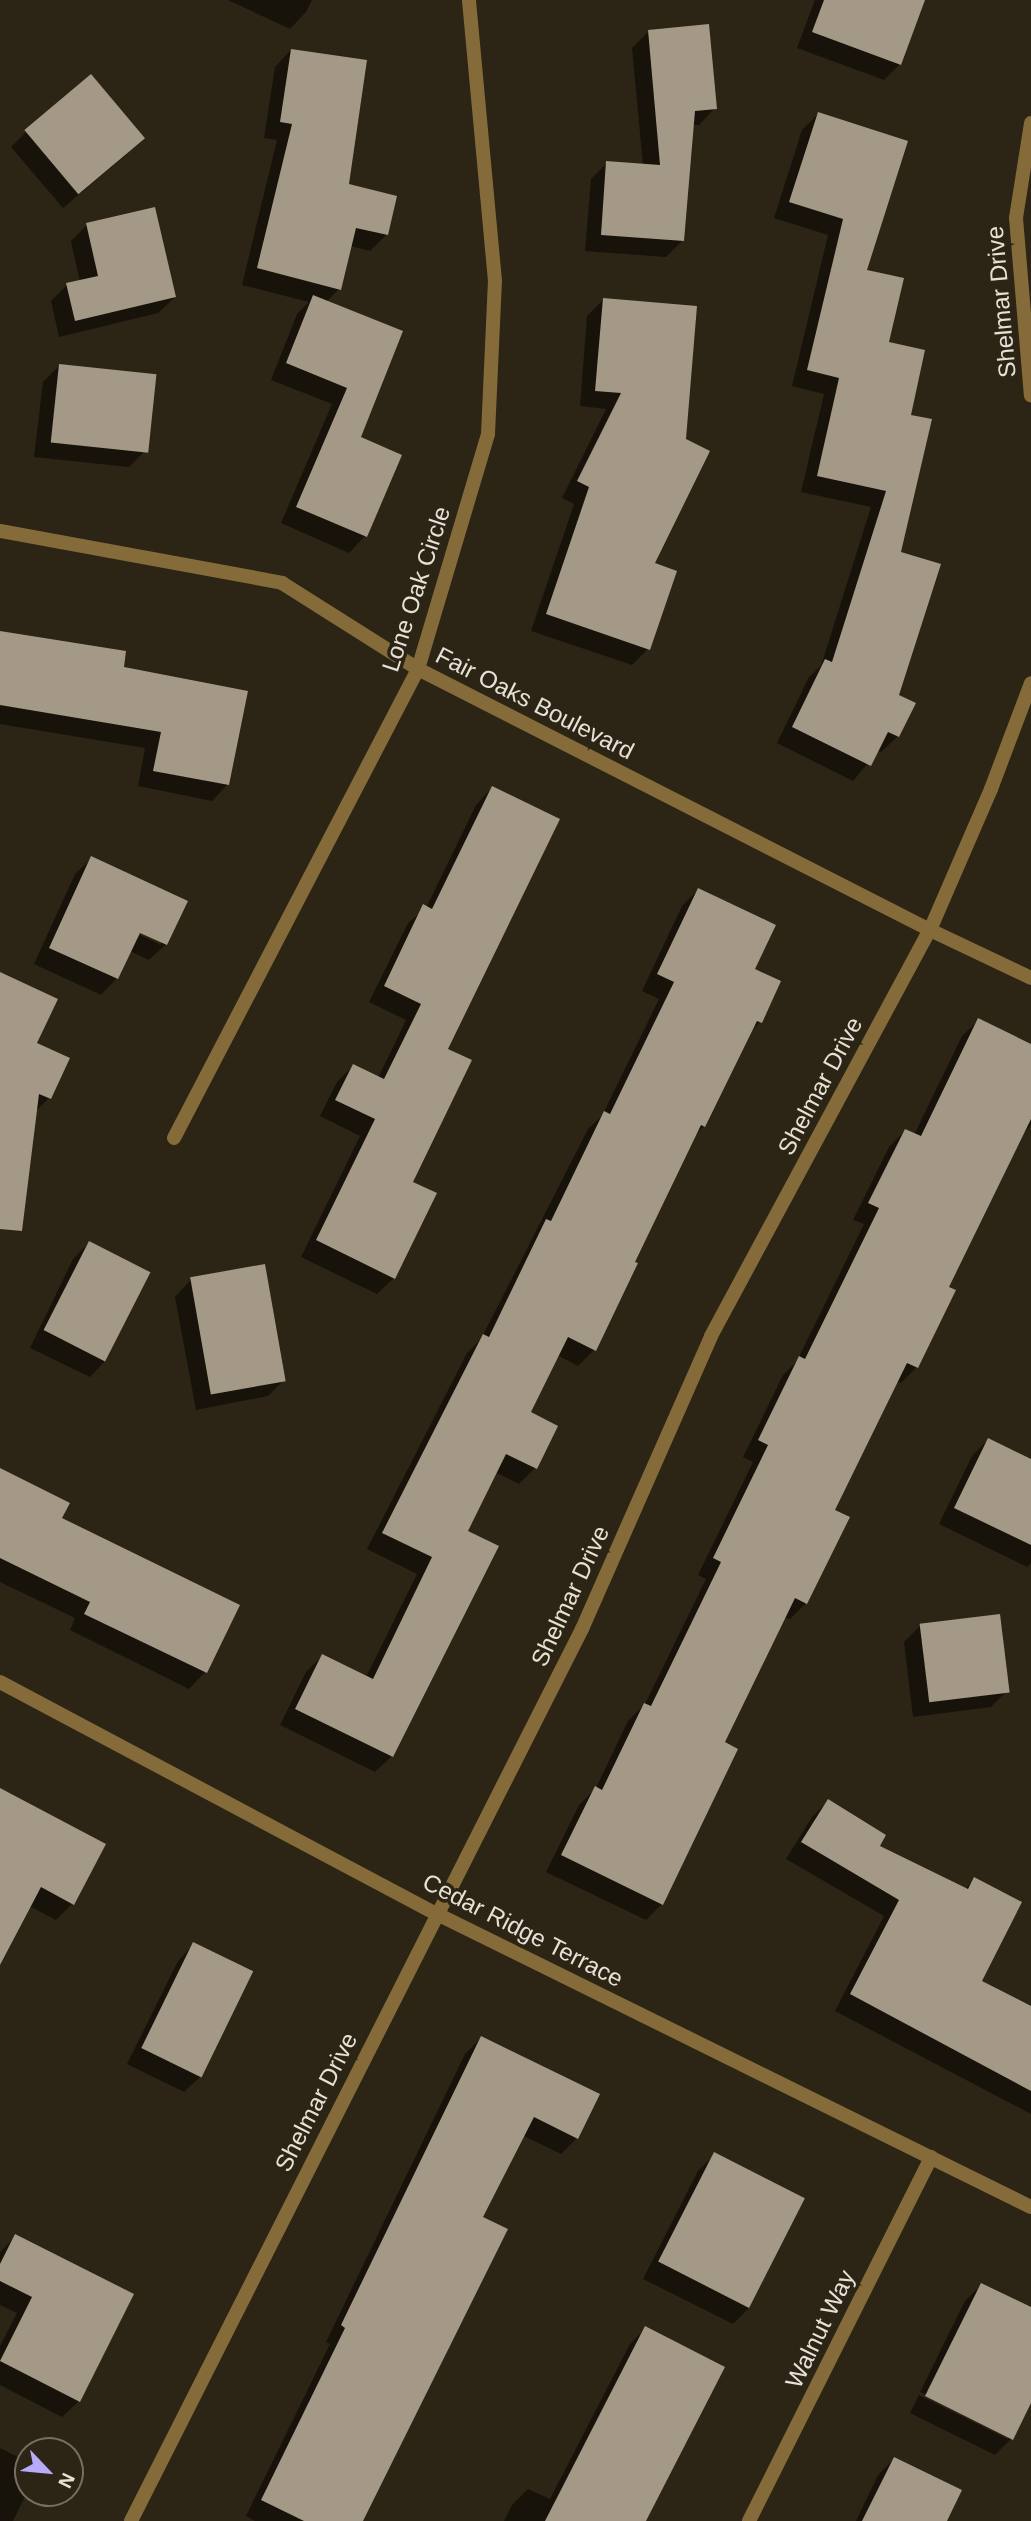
<!DOCTYPE html>
<style>
body{margin:0}
#map{position:relative;width:1031px;height:2521px;overflow:hidden;background:#2c2414;font-family:Helvetica,sans-serif}
div>[style]{position:absolute}
[style*='--x']{left:calc(var(--x)*1px);top:calc(var(--y)*1px);width:calc(var(--w)*1px);rotate:calc(var(--a)*1deg)}
.shadow>*{inset:0;background:#0007}
.building>*{inset:0;background:#a39986;transform-origin:0 0}
.minor>*{height:14px;margin:-7px;padding:0 7px;transform-origin:7px;border-radius:7px;background:#846b39}
span{translate:-50% -50%;white-space:nowrap;text-align:center;line-height:1.15;-webkit-text-stroke:7px #2c2414;paint-order:stroke}
.street-label{font-size:24px;color:#e6e1d7}
.north{position:absolute;left:14px;top:2437px;width:70px;height:70px;box-sizing:border-box;background:#2c2414;border:2px solid #767062;border-radius:50%;rotate:116deg;font-size:19px;font-weight:700;line-height:28px;text-align:center;color:#e6e1d7}
.north::after{content:'';display:block;margin:auto;width:24px;height:32px;background:#b7abf8;clip-path:polygon(50% 0,100% 100%,50% 72%,0 100%)}
</style>
<div id="map">
<div class="shadow">
<i style="clip-path:polygon(228px 0,312px 0,306px 12px,290px 29px)"></i>
<i style="clip-path:polygon(815px 0,923px 0,900px 64px,884px 80px,797px 48px)"></i>
<i style="clip-path:polygon(648px 32px,715px 108px,699px 125px,692px 125px,683px 240px,666px 257px,585px 251px,591px 179px,607px 163px,643px 165px,632px 48px)"></i>
<i style="clip-path:polygon(291px 50px,347px 186px,395px 197px,386px 235px,370px 251px,350px 246px,339px 289px,326px 302px,400px 332px,358px 438px,400px 456px,365px 536px,349px 553px,281px 523px,332px 404px,271px 380px,297px 314px,309px 302px,242px 285px,277px 140px,264px 138px,275px 67px)"></i>
<i style="clip-path:polygon(818px 114px,909px 416px,899px 553px,898px 736px,881px 752px,878px 751px,853px 781px,777px 743px,809px 677px,821px 666px,871px 507px,801px 492px,824px 394px,792px 386px,828px 235px,774px 218px,802px 130px)"></i>
<i style="clip-path:polygon(27px 131px,127px 154px,63px 208px,11px 147px)"></i>
<i style="clip-path:polygon(87px 225px,175px 297px,158px 313px,59px 337px,51px 301px,67px 285px,80px 282px,71px 241px)"></i>
<i style="clip-path:polygon(603px 300px,696px 307px,653px 564px,648px 649px,632px 665px,531px 631px,574px 504px,562px 498px,606px 409px,580px 406px,587px 316px)"></i>
<i style="clip-path:polygon(59px 366px,145px 451px,129px 467px,34px 457px,43px 382px)"></i>
<i style="clip-path:polygon(0 630px,1px 633px,122px 668px,228px 784px,212px 801px,138px 786px,145px 748px,0 724px)"></i>
<i style="clip-path:polygon(492px 788px,394px 1278px,377px 1294px,301px 1257px,360px 1136px,320px 1116px,337px 1082px,353px 1066px,378px 1078px,406px 1020px,369px 1002px,408px 923px,426px 908px,476px 805px)"></i>
<i style="clip-path:polygon(evenodd,92px 858px,166px 944px,149px 960px,130px 951px,117px 978px,101px 995px,34px 964px,75px 874px,92px 858px,133px 928px,161px 941px,161px 945px,132px 931px,133px 928px)"></i>
<i style="clip-path:polygon(698px 890px,752px 970px,760px 1022px,748px 1034px,704px 1126px,695px 1135px,632px 1262px,594px 1350px,578px 1366px,557px 1355px,528px 1413px,535px 1468px,519px 1484px,495px 1472px,466px 1532px,392px 1756px,375px 1772px,280px 1725px,306px 1672px,322px 1656px,366px 1677px,417px 1574px,367px 1549px,467px 1353px,481px 1339px,588px 1129px,602px 1116px,659px 999px,642px 991px,682px 906px)"></i>
<i style="clip-path:polygon(0 974px,35px 1044px,49px 1098px,33px 1114px,0 1099px)"></i>
<i style="clip-path:polygon(979px 1020px,1031px 1046px,1031px 1125px,1021px 1136px,947px 1287px,917px 1367px,901px 1383px,896px 1381px,833px 1510px,806px 1603px,790px 1619px,784px 1617px,723px 1743px,662px 1904px,646px 1920px,546px 1872px,579px 1805px,596px 1788px,628px 1721px,645px 1704px,706px 1579px,698px 1575px,753px 1462px,743px 1457px,783px 1375px,797px 1361px,864px 1224px,853px 1220px,889px 1147px,905px 1131px,914px 1135px,962px 1036px)"></i>
<i style="clip-path:polygon(89px 1243px,106px 1360px,90px 1377px,30px 1348px,73px 1259px)"></i>
<i style="clip-path:polygon(191px 1280px,284px 1380px,268px 1396px,196px 1410px,175px 1297px)"></i>
<i style="clip-path:polygon(988px 1440px,1031px 1461px,1031px 1563px,1027px 1567px,939px 1524px,972px 1456px)"></i>
<i style="clip-path:polygon(0 1470px,60px 1519px,238px 1606px,205px 1672px,189px 1689px,70px 1630px,75px 1618px,0 1582px)"></i>
<i style="clip-path:polygon(920px 1626px,1007px 1691px,991px 1707px,913px 1717px,904px 1642px)"></i>
<i style="clip-path:polygon(0 1790px,72px 1904px,56px 1920px,29px 1906px,0 1946px)"></i>
<i style="clip-path:polygon(828px 1801px,877px 1847px,965px 1889px,975px 1879px,979px 1982px,1031px 2008px,1031px 2114px,835px 2011px,884px 1916px,786px 1859px,812px 1817px)"></i>
<i style="clip-path:polygon(194px 1944px,201px 2076px,184px 2092px,127px 2064px,178px 1961px)"></i>
<i style="clip-path:polygon(481px 2038px,577px 2138px,561px 2154px,522px 2135px,481px 2218px,361px 2521px,255px 2521px,246px 2516px,330px 2344px,326px 2342px,465px 2054px)"></i>
<i style="clip-path:polygon(714px 2155px,749px 2308px,733px 2324px,643px 2279px,698px 2171px)"></i>
<i style="clip-path:polygon(15px 2237px,79px 2401px,62px 2417px,0 2385px,0 2346px,17px 2313px,0 2305px,0 2252px)"></i>
<i style="clip-path:polygon(981px 2285px,1031px 2309px,1031px 2400px,1011px 2439px,995px 2455px,910px 2413px,919px 2395px,1008px 2439px,1008px 2435px,920px 2392px,965px 2301px)"></i>
<i style="clip-path:polygon(646px 2328px,640px 2521px,504px 2521px,512px 2505px,528px 2489px,550px 2499px,630px 2344px)"></i>
<i style="clip-path:polygon(0 2448px,28px 2462px,28px 2490px,13px 2521px,0 2521px)"></i>
<i style="clip-path:polygon(894px 2459px,945px 2521px,856px 2521px,878px 2475px)"></i>
</div>
<div class="building">
<i style="clip-path:polygon(824px 0,925px 0,901px 65px,812px 32px)"></i>
<i style="clip-path:polygon(709px 24px,717px 109px,695px 111px,684px 241px,601px 235px,606px 161px,660px 165px,648px 30px)"></i>
<i style="clip-path:polygon(291px 49px,367px 60px,349px 184px,397px 196px,388px 235px,356px 228px,341px 290px,257px 268px,292px 124px,280px 122px)"></i>
<i style="left:91px;top:74px;width:84px;height:87px;rotate:50deg"></i>
<i style="clip-path:polygon(818px 112px,908px 141px,867px 270px,904px 278px,889px 342px,925px 350px,911px 415px,932px 419px,901px 552px,941px 564px,899px 695px,916px 703px,899px 737px,888px 732px,871px 766px,792px 727px,825px 659px,832px 662px,886px 491px,817px 476px,839px 378px,807px 370px,843px 219px,789px 202px)"></i>
<i style="clip-path:polygon(155px 207px,176px 297px,75px 321px,66px 283px,98px 276px,86px 223px)"></i>
<i style="clip-path:polygon(313px 295px,403px 331px,361px 437px,402px 455px,367px 537px,296px 507px,347px 388px,286px 363px)"></i>
<i style="clip-path:polygon(603px 298px,697px 306px,686px 439px,710px 451px,655px 563px,677px 571px,650px 650px,546px 614px,589px 487px,577px 481px,621px 393px,595px 391px)"></i>
<i style="left:59px;top:364px;width:98px;height:79px;rotate:6deg"></i>
<i style="clip-path:polygon(0 631px,126px 651px,124px 667px,248px 691px,229px 785px,153px 771px,161px 732px,0 705px)"></i>
<i style="clip-path:polygon(492px 786px,560px 819px,448px 1049px,472px 1060px,413px 1182px,437px 1193px,395px 1279px,316px 1240px,375px 1119px,335px 1100px,353px 1064px,384px 1079px,421px 1004px,384px 986px,423px 904px,432px 909px)"></i>
<i style="clip-path:polygon(91px 856px,188px 901px,167px 945px,140px 933px,118px 979px,49px 948px)"></i>
<i style="clip-path:polygon(698px 888px,776px 925px,755px 969px,781px 981px,762px 1023px,757px 1021px,705px 1127px,701px 1125px,635px 1262px,638px 1263px,596px 1351px,568px 1337px,531px 1412px,558px 1426px,537px 1469px,506px 1454px,468px 1531px,499px 1546px,393px 1757px,295px 1709px,322px 1654px,373px 1679px,432px 1557px,382px 1533px,483px 1334px,489px 1337px,546px 1219px,551px 1221px,604px 1111px,610px 1114px,674px 982px,657px 974px)"></i>
<i style="clip-path:polygon(0 972px,58px 999px,37px 1043px,70px 1058px,51px 1099px,39px 1094px,22px 1231px,0 1229px)"></i>
<i style="clip-path:polygon(978px 1018px,1031px 1044px,1031px 1119px,949px 1287px,956px 1290px,918px 1368px,907px 1363px,835px 1510px,850px 1517px,807px 1604px,795px 1598px,725px 1742px,738px 1749px,663px 1905px,561px 1855px,595px 1786px,602px 1790px,644px 1703px,651px 1706px,721px 1562px,713px 1558px,768px 1445px,758px 1440px,799px 1356px,805px 1359px,879px 1208px,868px 1203px,905px 1129px,921px 1136px)"></i>
<i style="left:89px;top:1241px;width:69px;height:100px;rotate:27deg"></i>
<i style="left:265px;top:1264px;width:119px;height:76px;rotate:80deg"></i>
<i style="clip-path:polygon(988px 1438px,1031px 1459px,1031px 1545px,954px 1508px)"></i>
<i style="clip-path:polygon(0 1468px,70px 1503px,62px 1518px,240px 1605px,207px 1673px,84px 1614px,90px 1602px,0 1558px)"></i>
<i style="left:1000px;top:1614px;width:79px;height:81px;rotate:83deg"></i>
<i style="clip-path:polygon(0 1788px,106px 1844px,74px 1905px,41px 1887px,0 1965px)"></i>
<i style="clip-path:polygon(828px 1799px,886px 1835px,880px 1846px,968px 1889px,974px 1877px,1022px 1902px,982px 1981px,1031px 2006px,1031px 2091px,850px 1994px,899px 1900px,801px 1842px)"></i>
<i style="left:193px;top:1942px;width:67px;height:118px;rotate:26deg"></i>
<i style="clip-path:polygon(481px 2036px,600px 2094px,578px 2139px,534px 2117px,483px 2217px,508px 2229px,363px 2521px,304px 2521px,261px 2500px,345px 2328px,341px 2325px)"></i>
<i style="left:714px;top:2152px;width:102px;height:123px;rotate:27deg"></i>
<i style="clip-path:polygon(15px 2234px,134px 2294px,80px 2402px,0 2361px,32px 2297px,0 2281px,0 2264px)"></i>
<i style="clip-path:polygon(981px 2283px,1031px 2307px,1031px 2403px,1013px 2440px,925px 2396px)"></i>
<i style="clip-path:polygon(645px 2326px,725px 2367px,646px 2521px,545px 2521px)"></i>
<i style="clip-path:polygon(894px 2457px,962px 2490px,947px 2521px,862px 2521px)"></i>
</div>
<div class="minor">
<i style="--x:1031;--y:123;--w:96;--a:99"></i>
<i style="--x:1016;--y:218;--w:178;--a:85.2"></i>
<i style="--x:0;--y:531;--w:287;--a:10.4"></i>
<i style="--x:282;--y:583;--w:161;--a:32.3"></i>
<i style="--x:418;--y:669;--w:575;--a:27.01"></i>
<i style="--x:930;--y:930;--w:112;--a:25.4"></i>
<i style="--x:174;--y:1138;--w:529;--a:-62.51"></i>
<i style="--x:418;--y:669;--w:245;--a:-73.4"></i>
<i style="--x:488;--y:434;--w:153;--a:-87.4"></i>
<i style="--x:495;--y:281;--w:282;--a:-95.3"></i>
<i style="--x:0;--y:1682;--w:495;--a:28"></i>
<i style="--x:437;--y:1914;--w:662;--a:26.26"></i>
<i style="--x:131;--y:2521;--w:1000;--a:-63.18"></i>
<i style="--x:582;--y:1629;--w:320;--a:-66.2"></i>
<i style="--x:711;--y:1336;--w:461;--a:-61.7"></i>
<i style="--x:930;--y:930;--w:154;--a:-66.6"></i>
<i style="--x:991;--y:789;--w:113;--a:-69.3"></i>
<i style="--x:749;--y:2521;--w:407;--a:-63.4"></i>
</div>
<div class="street-label">
<span style="left:1001px;top:302px;rotate:-95deg">Shelmar Drive</span>
<span style="left:416px;top:589px;rotate:-72deg">Lone Oak Circle</span>
<span style="left:535px;top:703px;rotate:27deg">Fair Oaks Boulevard</span>
<span style="left:820px;top:1086px;rotate:-62deg">Shelmar Drive</span>
<span style="left:570px;top:1596px;rotate:-65deg">Shelmar Drive</span>
<span style="left:523px;top:1930px;rotate:27deg">Cedar Ridge Terrace</span>
<span style="left:316px;top:2102px;rotate:-63deg">Shelmar Drive</span>
<span style="left:820px;top:2329px;rotate:-64deg">Walnut Way</span>
</div>
<div class="north">N</div>
</div>
